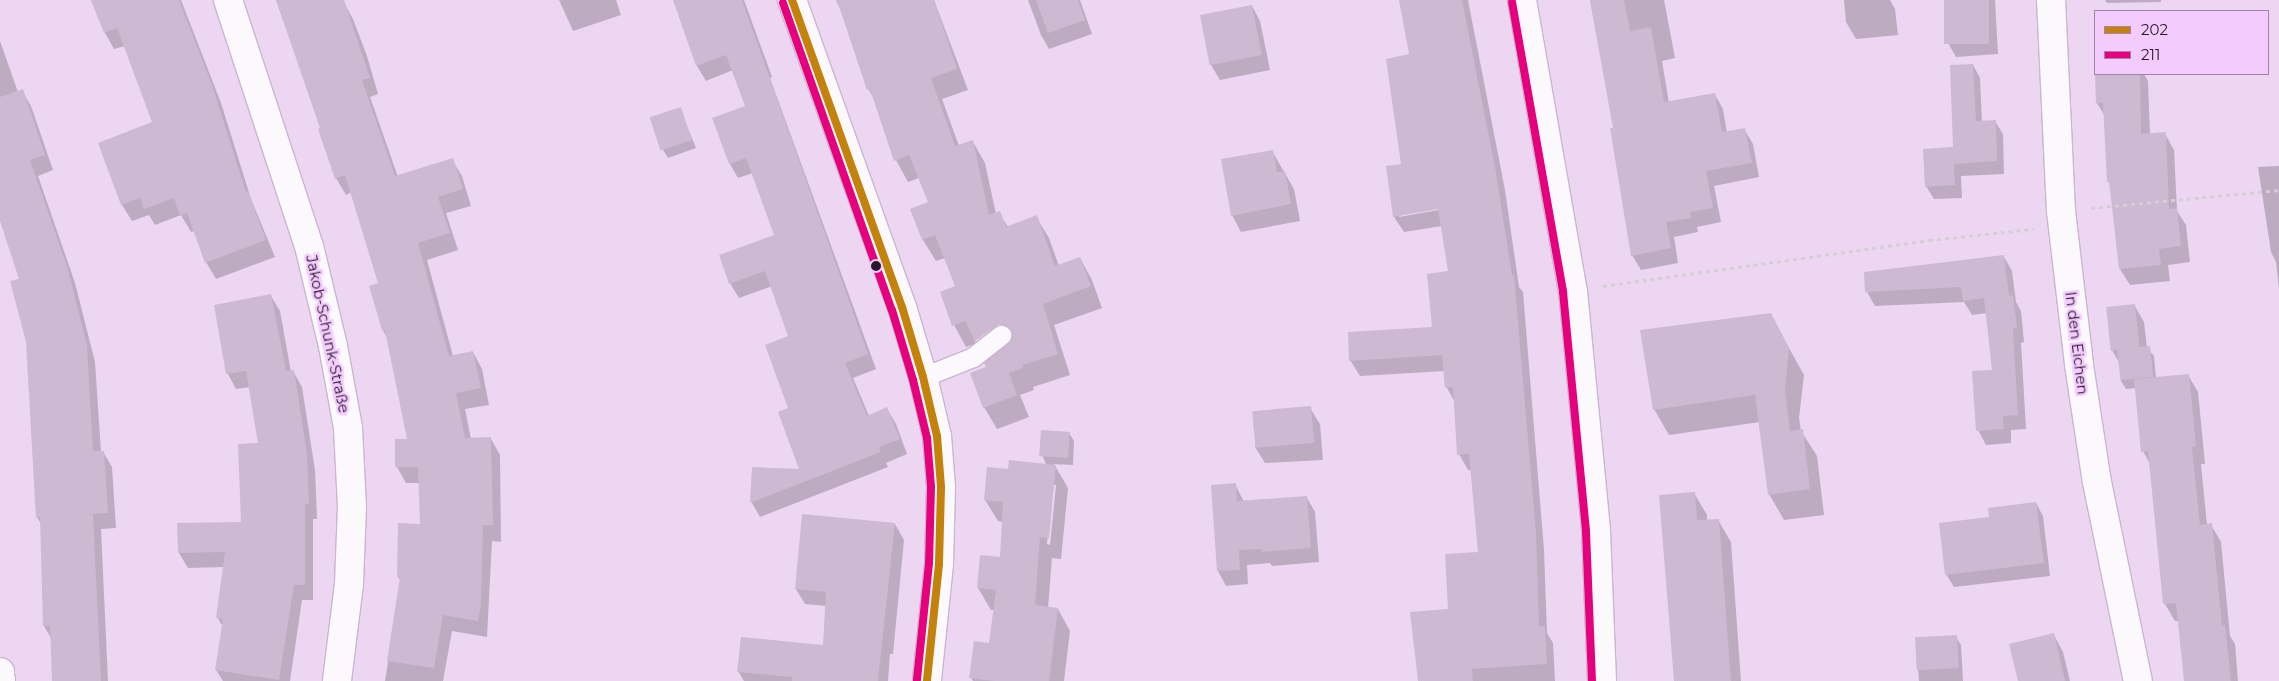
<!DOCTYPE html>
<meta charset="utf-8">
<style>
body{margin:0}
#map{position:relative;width:2279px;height:681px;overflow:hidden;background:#ecd6f2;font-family:Montserrat,sans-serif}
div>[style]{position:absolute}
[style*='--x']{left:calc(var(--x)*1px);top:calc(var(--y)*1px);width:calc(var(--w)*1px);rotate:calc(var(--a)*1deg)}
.shadow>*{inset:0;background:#0003}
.building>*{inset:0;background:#cdb9d2;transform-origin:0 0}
.path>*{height:3px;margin-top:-1.5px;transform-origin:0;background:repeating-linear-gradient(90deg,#d5ced7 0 4px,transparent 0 8px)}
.roads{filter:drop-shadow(1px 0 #c9b6ce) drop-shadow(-1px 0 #c9b6ce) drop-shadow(0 1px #c9b6ce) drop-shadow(0 -1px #c9b6ce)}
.lane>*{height:19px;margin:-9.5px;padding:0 9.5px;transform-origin:9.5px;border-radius:9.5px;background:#fcf9fd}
.street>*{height:28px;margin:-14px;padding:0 14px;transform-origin:14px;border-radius:14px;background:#fcf9fd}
.bus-1>*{height:8px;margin:-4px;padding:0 4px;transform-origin:4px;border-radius:4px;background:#c3820b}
.bus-2>*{height:8px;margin:-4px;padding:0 4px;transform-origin:4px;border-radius:4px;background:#e5007d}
.dots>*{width:14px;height:14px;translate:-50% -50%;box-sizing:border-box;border:2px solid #f3cbfd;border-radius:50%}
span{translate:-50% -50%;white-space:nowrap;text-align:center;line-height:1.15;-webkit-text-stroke:5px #f3cbfd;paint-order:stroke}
.street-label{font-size:15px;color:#28162c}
.legend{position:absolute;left:2094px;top:10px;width:175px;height:65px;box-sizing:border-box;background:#f3cbfd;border:1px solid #a283a9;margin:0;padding:6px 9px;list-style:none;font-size:15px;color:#28162c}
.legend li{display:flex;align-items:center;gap:10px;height:25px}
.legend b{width:25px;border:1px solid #a283a9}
</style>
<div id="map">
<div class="shadow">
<i style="clip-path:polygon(94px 0,181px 0,221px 103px,251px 199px,275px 257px,216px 279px,206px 262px,195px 231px,191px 232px,181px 215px,155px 225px,149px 215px,132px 221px,122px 205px,100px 144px,153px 122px,125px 46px,114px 49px,105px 33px)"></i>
<i style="clip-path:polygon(276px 0,330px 0,344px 3px,353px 19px,367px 56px,378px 94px,370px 97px,398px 177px,452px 160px,462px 176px,471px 206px,446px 213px,458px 250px,427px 260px,453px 356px,473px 352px,482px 369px,489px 405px,465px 409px,471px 439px,491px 439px,500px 455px,501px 542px,492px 541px,487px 637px,452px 631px,443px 681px,385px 681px,401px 581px,398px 577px,421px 525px,420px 483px,406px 483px,397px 467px,408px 440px,387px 338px,383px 330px,380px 284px,352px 192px,346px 195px,336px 178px,322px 129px)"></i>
<i style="clip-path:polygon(559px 0,616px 0,621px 15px,573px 31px)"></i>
<i style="clip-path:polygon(674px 0,744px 0,772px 77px,770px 78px,876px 369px,853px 378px,869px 416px,887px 409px,896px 424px,907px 454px,886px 463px,888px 467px,760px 517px,752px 503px,753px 468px,801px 470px,790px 409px,790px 337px,772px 286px,739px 298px,730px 283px,776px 235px,753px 173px,738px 178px,730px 164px,747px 106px,733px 70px,706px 81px,697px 66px)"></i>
<i style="clip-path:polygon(evenodd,836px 0,934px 0,968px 90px,942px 99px,959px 146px,973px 142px,985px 163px,996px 214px,999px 213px,1008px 227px,1036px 217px,1049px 238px,1059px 266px,1080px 258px,1092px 280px,1102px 308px,1054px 325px,1070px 375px,1033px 387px,1034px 390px,1020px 395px,1029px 417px,997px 429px,984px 407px,988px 361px,977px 343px,966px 347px,954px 325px,956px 286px,945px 258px,936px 261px,923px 240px,912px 209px,929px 203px,919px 178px,908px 182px,896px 160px,877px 104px,869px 90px,849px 29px,836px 0,1003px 319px,1005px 321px,975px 343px,975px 340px,1003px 319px)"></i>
<i style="clip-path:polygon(1028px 0,1080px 0,1092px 34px,1049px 49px,1041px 35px)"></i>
<i style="clip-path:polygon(evenodd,1401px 0,1468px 0,1505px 190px,1519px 287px,1523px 292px,1544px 550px,1547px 633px,1553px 643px,1555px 681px,1420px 681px,1449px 610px,1480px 553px,1472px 470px,1468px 470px,1459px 454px,1455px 402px,1447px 388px,1445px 371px,1360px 376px,1350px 360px,1434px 328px,1450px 272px,1442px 226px,1404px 232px,1394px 217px,1402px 165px,1411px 55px,1401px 0,1444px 207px,1444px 209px,1399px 217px,1399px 215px,1444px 207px)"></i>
<i style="clip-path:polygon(1590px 0,1664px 0,1675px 58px,1662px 61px,1669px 103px,1715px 95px,1723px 109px,1727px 133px,1744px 129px,1753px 144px,1759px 177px,1714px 186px,1721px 222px,1697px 227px,1698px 232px,1674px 237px,1678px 263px,1641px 270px,1632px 255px,1614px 129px)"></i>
<i style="clip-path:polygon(1844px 0,1890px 0,1895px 9px,1898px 35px,1856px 39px,1846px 22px)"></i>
<i style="clip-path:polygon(1945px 0,1995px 0,1998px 54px,1956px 57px,1948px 43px)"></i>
<i style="clip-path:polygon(2105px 0,2161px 0,2161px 2px,2107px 3px)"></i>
<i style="clip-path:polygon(1252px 6px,1260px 21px,1270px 70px,1220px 80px,1211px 65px)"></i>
<i style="clip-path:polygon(0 41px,18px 92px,22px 91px,31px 106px,53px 170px,38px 176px,75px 283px,95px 362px,101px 452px,103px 452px,112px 467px,116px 528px,101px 529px,108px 681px,54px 681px,51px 638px,44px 626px,41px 524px,37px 517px,27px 341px,21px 280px,0 217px)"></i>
<i style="clip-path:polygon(1973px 65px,1980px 78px,1982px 122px,1995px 121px,2003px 134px,2004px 174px,1961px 176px,1962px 198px,1934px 199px,1926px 186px,1954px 148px)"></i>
<i style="clip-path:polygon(2096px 74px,2144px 74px,2148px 81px,2150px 135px,2165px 134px,2174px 150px,2177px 211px,2186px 225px,2190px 262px,2168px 265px,2170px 281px,2130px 285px,2120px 269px,2111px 186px,2108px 181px,2105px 116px,2097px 103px)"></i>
<i style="clip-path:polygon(680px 109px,696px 148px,668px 158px,663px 150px)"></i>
<i style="clip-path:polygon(1272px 151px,1294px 189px,1300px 221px,1241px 232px,1232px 215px)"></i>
<i style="clip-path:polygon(2279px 166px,2279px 289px,2276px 262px,2271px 252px,2258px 167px)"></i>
<i style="clip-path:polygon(2004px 257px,2012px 271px,2016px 302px,2021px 311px,2024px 342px,2021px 343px,2026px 429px,2011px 430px,2011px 443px,1986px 445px,1978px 430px,1993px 371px,1987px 313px,1972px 315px,1964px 302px,1875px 306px,1867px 292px)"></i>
<i style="clip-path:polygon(271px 296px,280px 311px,291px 372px,293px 371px,302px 387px,315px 470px,317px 519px,313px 519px,313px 600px,302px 600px,290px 681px,223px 681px,216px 670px,223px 627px,217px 617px,224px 567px,188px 568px,179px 553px,242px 523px,259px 444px,250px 387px,236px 389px,228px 374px,216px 306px)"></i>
<i style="clip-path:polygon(2134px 305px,2144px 322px,2147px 348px,2154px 356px,2156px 378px,2188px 375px,2198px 392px,2205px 464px,2201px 464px,2207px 525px,2211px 525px,2221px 542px,2230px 636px,2235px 644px,2238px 681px,2186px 681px,2179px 621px,2175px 621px,2165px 604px,2151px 466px,2143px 451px,2136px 388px,2126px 389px,2121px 381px,2120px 364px,2112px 350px)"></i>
<i style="clip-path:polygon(1770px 314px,1804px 375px,1799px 418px,1801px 431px,1817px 456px,1824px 515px,1784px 520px,1769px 494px,1760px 422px,1669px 435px,1654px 409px)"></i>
<i style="clip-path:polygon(1310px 408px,1320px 424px,1323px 460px,1265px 463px,1255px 447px)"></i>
<i style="clip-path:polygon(evenodd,1069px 433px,1074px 441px,1073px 465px,1054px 464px,1068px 488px,1061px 559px,1052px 558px,1048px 608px,1058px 609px,1070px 631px,1064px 681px,973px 681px,971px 678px,990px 644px,995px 610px,991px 610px,978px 588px,1001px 558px,1003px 522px,998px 521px,985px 500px,1009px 470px,1047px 466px,1042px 455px,1069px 433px,1053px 485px,1056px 485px,1050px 545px,1047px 544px,1053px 485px)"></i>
<i style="clip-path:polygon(1235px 484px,1244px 502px,1307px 498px,1315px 512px,1319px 562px,1272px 566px,1270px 563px,1247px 565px,1248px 584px,1226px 586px,1218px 571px,1213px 486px)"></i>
<i style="clip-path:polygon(1694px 493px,1707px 515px,1707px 521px,1718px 520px,1731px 542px,1741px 681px,1675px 681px)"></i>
<i style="clip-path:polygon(2036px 503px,2043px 516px,2050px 576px,1954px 587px,1946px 574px,1990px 518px)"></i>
<i style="clip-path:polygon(895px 524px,904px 540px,893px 654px,890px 654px,888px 681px,744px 681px,738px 671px,824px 647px,827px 606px,805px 604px,796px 589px)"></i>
<i style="clip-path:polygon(2054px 635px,2063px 652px,2070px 681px,2019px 681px)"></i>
<i style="clip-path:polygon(1956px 637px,1961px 645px,1963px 681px,1919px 681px,1916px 640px)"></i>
</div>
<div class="building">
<i style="clip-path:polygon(91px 0,179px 0,212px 85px,246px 192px,248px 191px,266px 240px,205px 263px,187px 213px,180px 216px,174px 198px,144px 209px,140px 198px,121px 205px,98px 143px,152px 122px,117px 28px,104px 33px)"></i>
<i style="clip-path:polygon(276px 0,344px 0,370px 78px,362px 80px,395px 176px,453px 158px,463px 189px,438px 197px,450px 233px,418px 243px,449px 356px,473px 351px,481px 388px,456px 393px,465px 438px,491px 437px,493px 525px,483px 525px,481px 604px,478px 621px,443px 615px,434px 668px,387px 661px,400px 577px,397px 577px,398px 523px,420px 524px,418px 467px,395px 467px,395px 439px,407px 439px,385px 330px,382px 330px,369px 286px,378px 283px,345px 175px,335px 179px,318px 129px,320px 128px)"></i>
<i style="clip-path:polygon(673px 0,742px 0,868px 354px,845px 363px,867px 416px,887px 407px,900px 439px,879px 447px,881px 452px,750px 503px,752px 467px,799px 469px,778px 412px,788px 408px,765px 345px,788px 336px,765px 271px,729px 284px,719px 255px,774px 235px,746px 158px,729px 164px,712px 118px,745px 106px,726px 55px,696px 66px)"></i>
<i style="clip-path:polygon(837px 0,934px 0,957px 69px,931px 78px,955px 146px,973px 140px,989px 215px,1000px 211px,1006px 227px,1037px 215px,1055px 266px,1080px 257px,1091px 286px,1043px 304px,1058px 354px,1022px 365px,1023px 368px,1009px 373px,1017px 395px,983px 408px,970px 373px,986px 367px,984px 363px,1008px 344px,1012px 333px,1006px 325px,999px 324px,975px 341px,965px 321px,952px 326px,940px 292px,955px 286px,935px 235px,922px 240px,910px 209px,928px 202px,909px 155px,894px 161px,870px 89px,867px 90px)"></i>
<i style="clip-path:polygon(1036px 0,1078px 0,1085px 20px,1048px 33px)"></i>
<i style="clip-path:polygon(1399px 0,1462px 0,1496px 173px,1512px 275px,1514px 275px,1536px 533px,1539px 626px,1545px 626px,1547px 664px,1472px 669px,1473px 681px,1418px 681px,1410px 612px,1448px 609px,1445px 554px,1478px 552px,1469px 454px,1457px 455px,1453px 387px,1445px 388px,1442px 355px,1349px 361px,1348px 332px,1432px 327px,1427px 274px,1448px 271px,1438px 209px,1393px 217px,1386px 166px,1401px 164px,1386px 59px,1409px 54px)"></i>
<i style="clip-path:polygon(1590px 0,1624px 0,1630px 31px,1651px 27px,1664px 102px,1715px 93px,1722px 132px,1745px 128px,1752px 163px,1706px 171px,1713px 208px,1690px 212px,1691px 218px,1666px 222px,1671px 248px,1631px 256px,1610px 128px,1613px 128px)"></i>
<i style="left:1944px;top:0;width:45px;height:44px"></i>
<i style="left:1252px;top:5px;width:51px;height:53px;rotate:79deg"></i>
<i style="clip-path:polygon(1973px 64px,1976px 121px,1996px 120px,1997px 161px,1954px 164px,1955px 185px,1925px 187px,1923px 149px,1953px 147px,1950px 65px)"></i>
<i style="clip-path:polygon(2095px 74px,2140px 74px,2141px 134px,2166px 132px,2169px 209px,2177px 208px,2181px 246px,2159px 249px,2161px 265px,2119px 269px,2109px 181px,2107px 182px,2103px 103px,2096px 103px)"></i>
<i style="clip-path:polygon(23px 89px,45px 155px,30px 160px,67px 266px,87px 345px,93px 451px,104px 451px,108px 513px,93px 514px,101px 681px,52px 681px,50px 626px,43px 626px,40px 517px,36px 518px,26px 342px,10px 281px,19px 279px,0 221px,0 97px)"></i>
<i style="left:681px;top:107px;width:35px;height:33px;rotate:72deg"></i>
<i style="clip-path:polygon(1273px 150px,1277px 172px,1285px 171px,1291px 204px,1231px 216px,1221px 159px)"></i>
<i style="clip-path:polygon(2004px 255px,2009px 296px,2013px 295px,2017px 328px,2013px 329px,2018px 415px,2003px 416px,2004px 429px,1976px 431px,1972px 371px,1992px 370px,1984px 298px,1963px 301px,1961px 287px,1865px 292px,1864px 272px)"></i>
<i style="clip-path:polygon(271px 294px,286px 371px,294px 370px,307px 454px,309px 504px,305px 504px,305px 585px,294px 585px,279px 680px,215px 670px,223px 619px,216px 618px,225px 552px,178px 553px,177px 523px,241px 522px,238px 444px,258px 443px,246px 371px,226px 374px,214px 305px)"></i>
<i style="left:2135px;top:304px;width:44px;height:29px;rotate:84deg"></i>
<i style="clip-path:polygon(1771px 313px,1789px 348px,1785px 391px,1790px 431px,1803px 429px,1810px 489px,1768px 495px,1755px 395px,1653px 410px,1640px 330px)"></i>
<i style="left:2150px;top:346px;width:31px;height:33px;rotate:84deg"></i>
<i style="clip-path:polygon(2189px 374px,2196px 446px,2192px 447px,2200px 525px,2212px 523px,2222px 626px,2225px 625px,2231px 681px,2184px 681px,2176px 603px,2163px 604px,2148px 451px,2141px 452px,2134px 379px)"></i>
<i style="left:1311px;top:406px;width:37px;height:59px;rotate:85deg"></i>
<i style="left:1041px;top:430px;width:29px;height:26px;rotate:4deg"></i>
<i style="clip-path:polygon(1009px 460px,1056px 465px,1049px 538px,1040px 537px,1035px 605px,1058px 608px,1049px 681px,994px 681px,969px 678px,974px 641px,989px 643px,996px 590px,977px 588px,980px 555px,1000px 557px,1003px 502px,984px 500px,987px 467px,1008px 469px)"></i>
<i style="clip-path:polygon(1236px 483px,1237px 501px,1307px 496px,1311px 548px,1262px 552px,1262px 549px,1239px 550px,1240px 570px,1217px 571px,1211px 485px)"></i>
<i style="clip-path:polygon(1695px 492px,1697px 520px,1719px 519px,1731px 681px,1674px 681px,1659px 495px)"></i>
<i style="clip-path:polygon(2036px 502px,2044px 563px,1945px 575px,1939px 523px,1989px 517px,1988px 508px)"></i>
<i style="clip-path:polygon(802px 514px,895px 523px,878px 681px,792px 681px,792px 677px,737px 672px,741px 637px,823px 645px,826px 592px,795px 589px)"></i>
<i style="clip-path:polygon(2054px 633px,2065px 681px,2018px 681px,2009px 644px)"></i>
<i style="left:1957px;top:635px;width:33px;height:42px;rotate:87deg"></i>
</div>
<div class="path">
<i style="--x:2091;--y:208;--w:189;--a:-5.5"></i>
<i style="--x:1603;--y:286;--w:329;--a:-8"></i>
<i style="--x:1929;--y:240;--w:105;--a:-6"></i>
</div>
<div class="roads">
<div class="lane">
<i style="--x:923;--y:377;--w:54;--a:-21.8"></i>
<i style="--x:973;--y:357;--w:36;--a:-38"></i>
</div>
<div class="street">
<i style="--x:228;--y:0;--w:259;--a:71.8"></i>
<i style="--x:309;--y:246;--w:103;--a:76.5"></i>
<i style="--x:333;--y:346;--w:83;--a:79.6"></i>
<i style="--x:348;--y:428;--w:78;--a:87.1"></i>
<i style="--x:352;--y:506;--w:78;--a:92.2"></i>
<i style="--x:349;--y:584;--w:98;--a:97.1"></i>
<i style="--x:792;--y:0;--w:326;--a:70.3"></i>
<i style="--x:902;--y:307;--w:73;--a:73.3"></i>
<i style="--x:923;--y:377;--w:61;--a:76.7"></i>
<i style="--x:937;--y:436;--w:51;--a:85.5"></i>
<i style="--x:941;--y:487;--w:77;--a:91.5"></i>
<i style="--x:939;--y:564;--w:118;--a:95.9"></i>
<i style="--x:1522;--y:0;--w:295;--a:80.1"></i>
<i style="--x:1573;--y:291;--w:241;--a:84.5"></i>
<i style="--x:1596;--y:531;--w:150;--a:87.7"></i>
<i style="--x:2051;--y:0;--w:211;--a:87.3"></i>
<i style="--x:2061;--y:211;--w:155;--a:83.3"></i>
<i style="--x:2079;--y:365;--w:118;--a:81.3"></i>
<i style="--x:2097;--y:482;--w:203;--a:78.4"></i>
<i style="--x:0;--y:672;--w:9;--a:84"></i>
</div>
</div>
<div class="bus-1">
<i style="--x:792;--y:0;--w:326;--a:70.3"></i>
<i style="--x:902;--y:307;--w:73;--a:73.3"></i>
<i style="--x:923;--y:377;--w:61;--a:76.7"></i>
<i style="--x:937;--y:436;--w:51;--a:85.5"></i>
<i style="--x:941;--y:487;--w:77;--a:91.5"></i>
<i style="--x:939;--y:564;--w:118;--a:95.9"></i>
</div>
<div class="bus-2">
<i style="--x:1512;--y:2;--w:294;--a:80"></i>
<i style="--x:1563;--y:292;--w:241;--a:84.5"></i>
<i style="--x:1586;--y:532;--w:149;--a:87.7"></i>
<i style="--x:783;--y:3;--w:326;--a:70.5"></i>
<i style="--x:892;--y:310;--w:73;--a:73.3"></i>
<i style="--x:913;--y:380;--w:60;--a:76.4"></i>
<i style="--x:927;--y:438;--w:49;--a:85.3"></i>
<i style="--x:931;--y:487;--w:76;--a:91.5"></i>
<i style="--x:929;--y:563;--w:118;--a:95.9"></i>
</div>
<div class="dots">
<i style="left:876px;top:266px;background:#28162c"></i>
</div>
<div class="street-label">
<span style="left:328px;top:334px;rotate:78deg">Jakob-Schunk-Straße</span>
<span style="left:2077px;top:343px;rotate:83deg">In den Eichen</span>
</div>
<ul class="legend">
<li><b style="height:6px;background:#c3820b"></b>202</li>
<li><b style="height:6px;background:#e5007d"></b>211</li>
</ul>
</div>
